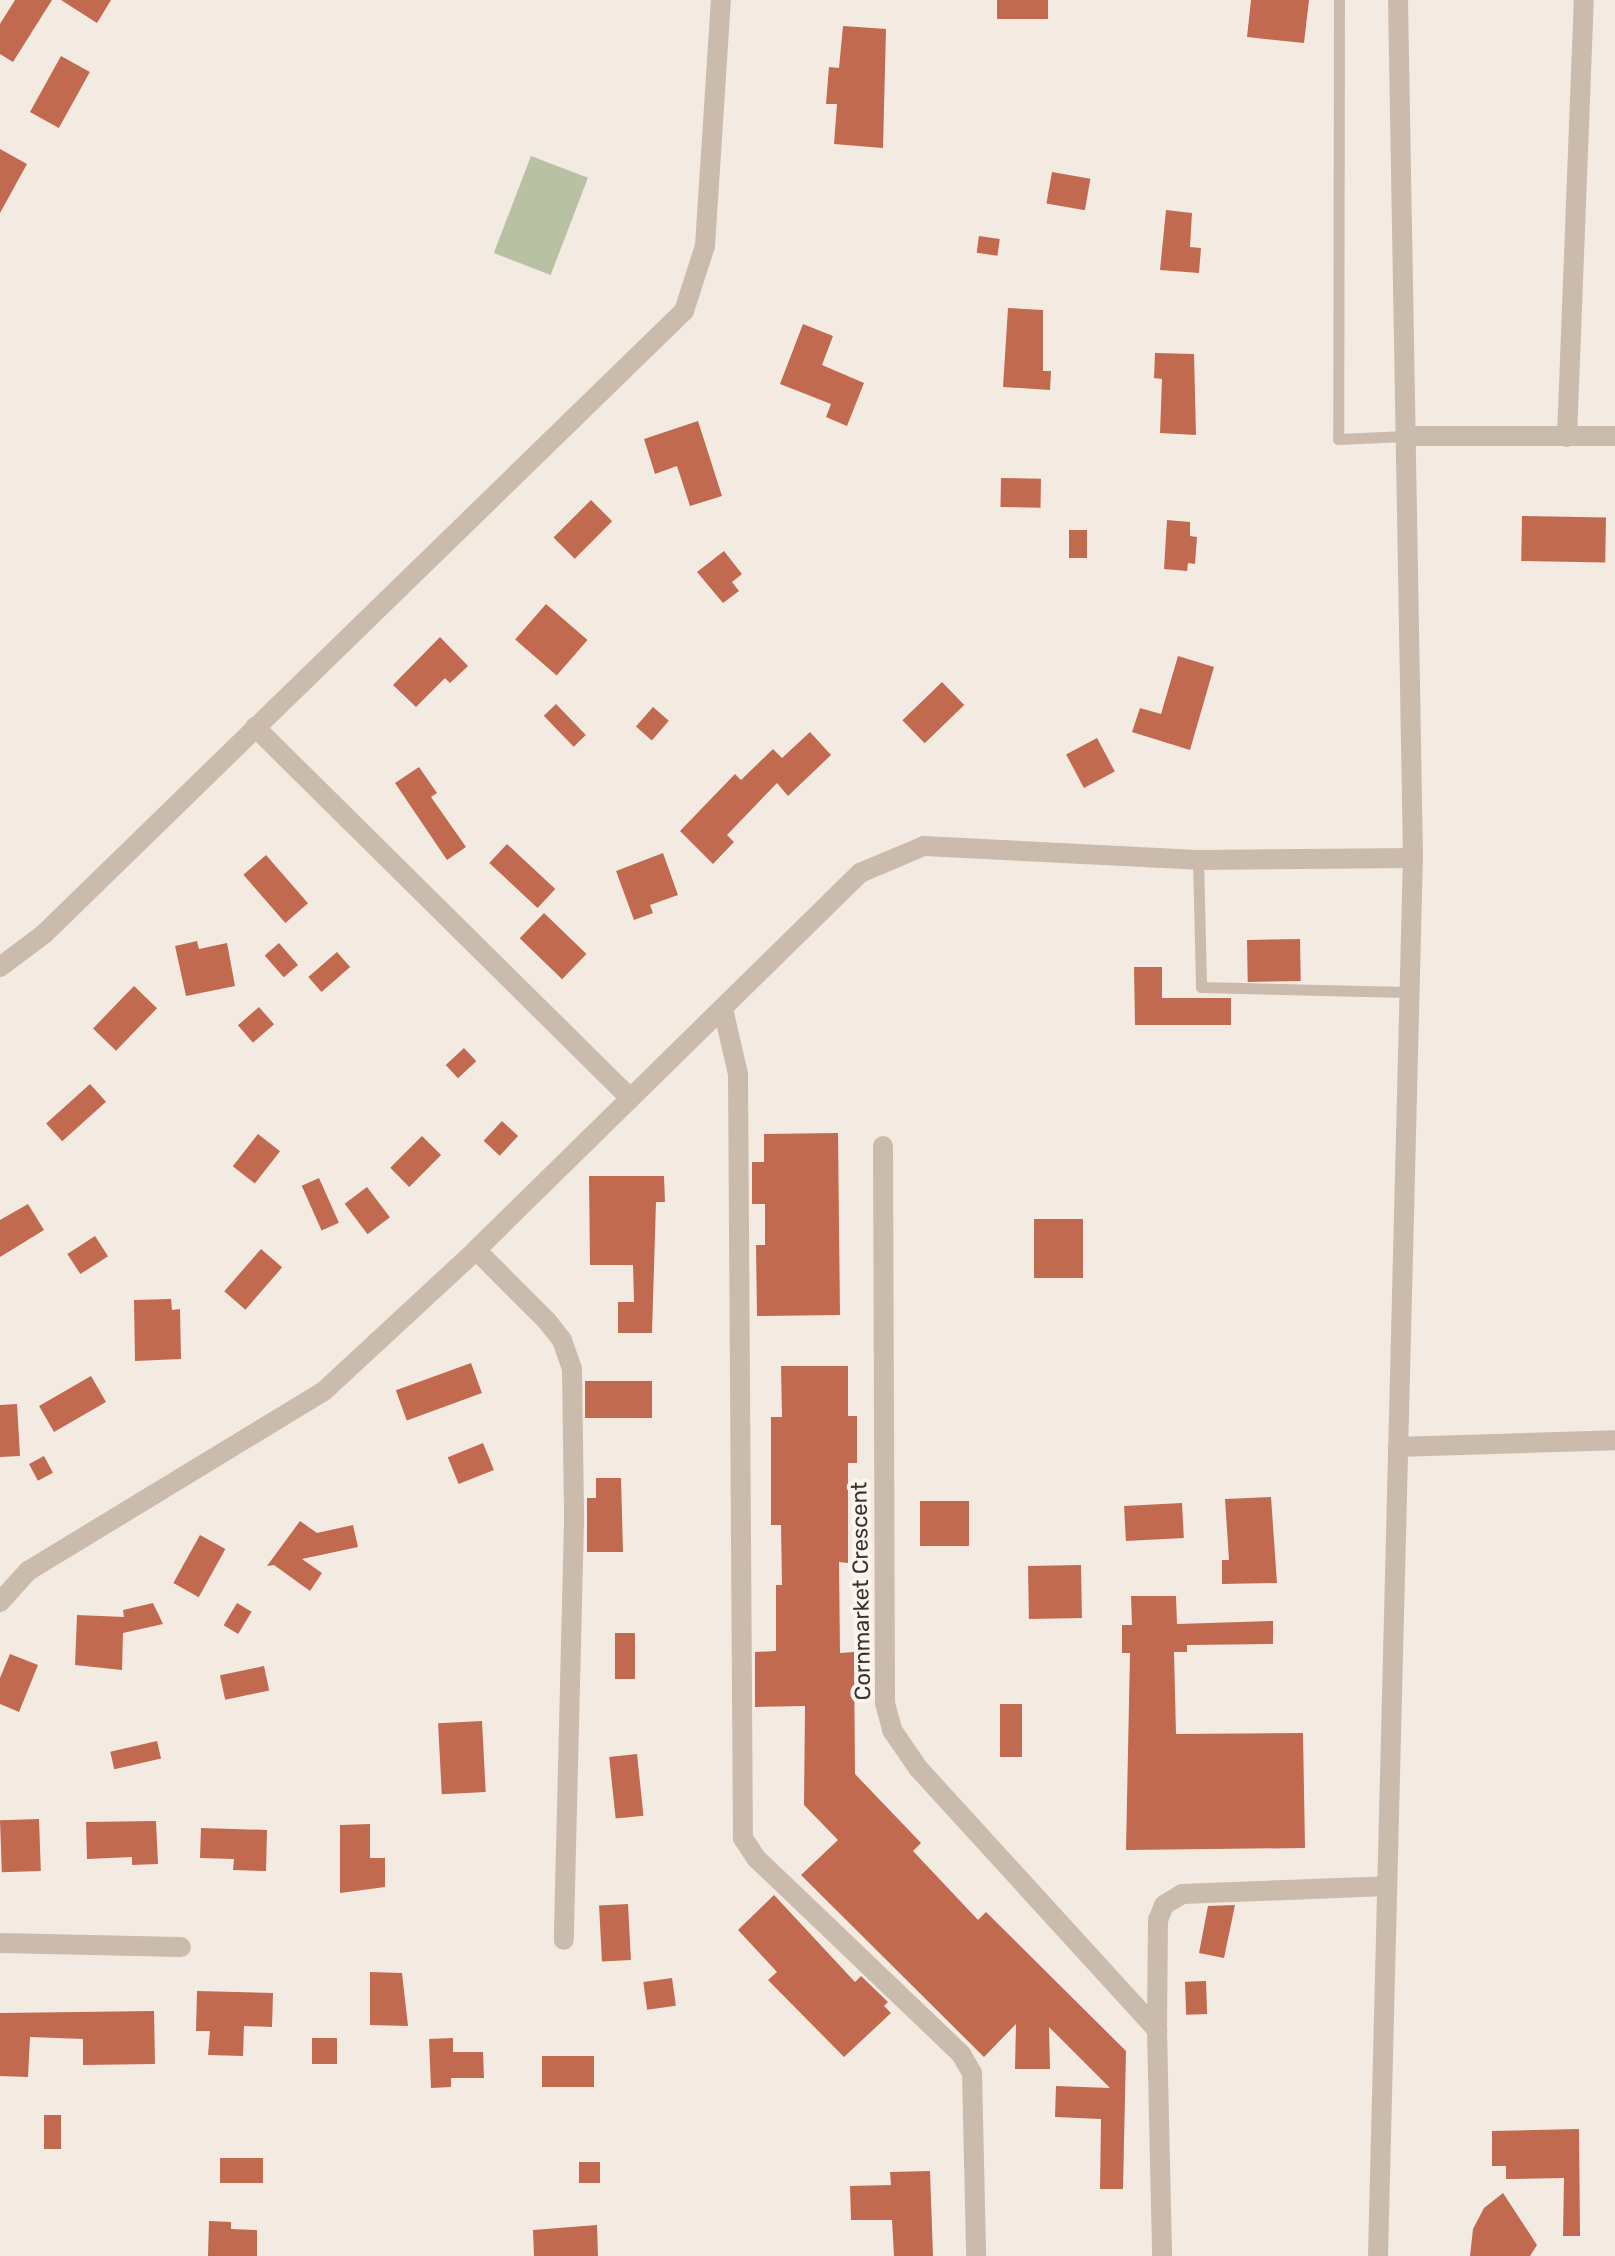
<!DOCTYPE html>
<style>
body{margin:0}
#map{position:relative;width:1615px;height:2256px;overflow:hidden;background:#f3ebe2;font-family:Rubik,sans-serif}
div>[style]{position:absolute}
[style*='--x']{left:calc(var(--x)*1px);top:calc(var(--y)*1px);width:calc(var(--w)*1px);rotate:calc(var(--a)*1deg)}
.green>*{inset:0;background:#b8c2a2;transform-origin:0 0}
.building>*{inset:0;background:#c26a50;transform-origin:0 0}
.service>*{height:11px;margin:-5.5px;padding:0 5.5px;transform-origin:5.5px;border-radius:5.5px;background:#cbbbad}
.minor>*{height:20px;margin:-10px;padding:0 10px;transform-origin:10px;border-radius:10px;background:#cbbbad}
.tertiary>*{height:20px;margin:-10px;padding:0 10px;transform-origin:10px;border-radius:10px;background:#cbbbad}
span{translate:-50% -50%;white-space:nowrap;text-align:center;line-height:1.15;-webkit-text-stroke:8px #faf5ee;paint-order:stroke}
.street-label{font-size:22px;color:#3a302c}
</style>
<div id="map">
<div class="green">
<i style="left:531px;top:156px;width:61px;height:104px;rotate:21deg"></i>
</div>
<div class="building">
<i style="clip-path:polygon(15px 0,52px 0,13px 62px,0 54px,0 24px)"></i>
<i style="clip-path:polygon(61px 0,111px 0,97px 23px)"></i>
<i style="left:997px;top:0;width:51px;height:19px"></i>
<i style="clip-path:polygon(1251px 0,1309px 0,1304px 43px,1247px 37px)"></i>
<i style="clip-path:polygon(843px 26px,886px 29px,883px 148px,834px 144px,837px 104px,826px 104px,829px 67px,839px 68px)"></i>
<i style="left:61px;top:56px;width:33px;height:64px;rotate:29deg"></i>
<i style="clip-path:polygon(0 149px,27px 164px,0 213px)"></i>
<i style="left:1052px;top:172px;width:39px;height:32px;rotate:10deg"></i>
<i style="clip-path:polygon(1166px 210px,1192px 213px,1190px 247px,1201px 248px,1199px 273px,1160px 270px)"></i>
<i style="left:979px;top:236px;width:21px;height:17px;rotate:8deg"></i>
<i style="clip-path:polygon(1008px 308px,1043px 310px,1043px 371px,1051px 371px,1050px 390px,1003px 387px)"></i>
<i style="clip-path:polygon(803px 324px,833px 336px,822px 365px,864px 383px,847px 426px,826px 417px,831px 404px,780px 384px)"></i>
<i style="clip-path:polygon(1155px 353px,1194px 354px,1196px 435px,1160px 433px,1162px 379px,1154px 378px)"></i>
<i style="clip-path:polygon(698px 421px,722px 496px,690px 506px,677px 466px,655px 474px,644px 439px)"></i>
<i style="left:1001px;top:478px;width:40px;height:29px;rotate:1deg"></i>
<i style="left:591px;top:500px;width:30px;height:53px;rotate:45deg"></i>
<i style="left:1522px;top:516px;width:84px;height:45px;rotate:1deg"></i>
<i style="clip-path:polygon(1167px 520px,1190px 522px,1190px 536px,1197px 537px,1195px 564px,1188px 563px,1187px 571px,1164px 569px)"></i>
<i style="left:1069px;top:530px;width:18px;height:28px"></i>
<i style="clip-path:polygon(724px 551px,742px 574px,732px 582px,739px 591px,723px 603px,697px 572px)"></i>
<i style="left:546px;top:604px;width:55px;height:47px;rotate:41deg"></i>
<i style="clip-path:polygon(440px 637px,468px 666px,450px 683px,445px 678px,416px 707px,393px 685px)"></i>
<i style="clip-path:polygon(1178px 656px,1214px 667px,1190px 750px,1132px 732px,1140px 708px,1161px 714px)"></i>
<i style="left:942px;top:682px;width:32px;height:55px;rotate:46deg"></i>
<i style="left:556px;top:704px;width:43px;height:17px;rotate:46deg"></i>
<i style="left:653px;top:707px;width:21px;height:26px;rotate:41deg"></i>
<i style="clip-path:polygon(810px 732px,831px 755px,788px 796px,777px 783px,727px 835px,734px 842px,713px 864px,680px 831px,735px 774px,741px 780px,773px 749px,782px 758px)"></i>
<i style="left:1097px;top:738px;width:38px;height:35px;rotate:62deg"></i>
<i style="clip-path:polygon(419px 767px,437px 793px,431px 797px,466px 847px,447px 860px,395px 783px)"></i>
<i style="left:507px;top:844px;width:66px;height:26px;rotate:43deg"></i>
<i style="clip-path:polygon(663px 853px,678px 895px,650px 905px,653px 913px,634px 920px,616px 871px)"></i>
<i style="left:266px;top:855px;width:64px;height:30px;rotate:49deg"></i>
<i style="left:544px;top:913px;width:59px;height:35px;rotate:44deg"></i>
<i style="left:1300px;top:939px;width:42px;height:53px;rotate:89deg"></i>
<i style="clip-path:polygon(197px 941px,199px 949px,227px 943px,235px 986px,186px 996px,175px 946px)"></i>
<i style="left:279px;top:943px;width:29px;height:19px;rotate:49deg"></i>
<i style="left:337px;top:952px;width:20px;height:38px;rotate:49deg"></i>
<i style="clip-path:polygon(1134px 967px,1162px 967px,1162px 998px,1231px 998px,1231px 1025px,1135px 1025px)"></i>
<i style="left:134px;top:986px;width:32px;height:59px;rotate:44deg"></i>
<i style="left:259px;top:1007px;width:23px;height:28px;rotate:49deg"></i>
<i style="left:464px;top:1048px;width:18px;height:25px;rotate:47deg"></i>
<i style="left:90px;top:1084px;width:24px;height:59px;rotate:48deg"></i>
<i style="left:502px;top:1121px;width:22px;height:27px;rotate:43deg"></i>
<i style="clip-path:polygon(838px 1133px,840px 1315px,757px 1316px,756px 1245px,765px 1245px,765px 1204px,752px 1204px,752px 1162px,764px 1162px,764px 1134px)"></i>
<i style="left:258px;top:1134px;width:28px;height:41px;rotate:38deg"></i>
<i style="left:422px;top:1136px;width:27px;height:45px;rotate:45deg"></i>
<i style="clip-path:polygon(589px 1176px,664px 1176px,665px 1202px,656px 1202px,652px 1333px,618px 1333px,618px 1302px,634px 1302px,633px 1265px,590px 1265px)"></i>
<i style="left:319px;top:1178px;width:49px;height:19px;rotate:66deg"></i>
<i style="left:367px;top:1187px;width:38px;height:28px;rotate:53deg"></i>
<i style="clip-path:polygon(28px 1204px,44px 1230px,0 1257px,0 1220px)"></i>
<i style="left:1034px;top:1219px;width:49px;height:59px"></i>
<i style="left:95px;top:1236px;width:24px;height:33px;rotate:57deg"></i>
<i style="left:261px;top:1249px;width:28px;height:56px;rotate:41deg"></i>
<i style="clip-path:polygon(171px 1299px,172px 1310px,180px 1309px,181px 1359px,135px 1361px,134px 1300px)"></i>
<i style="left:471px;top:1363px;width:32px;height:80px;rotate:70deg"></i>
<i style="clip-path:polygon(781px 1366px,848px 1366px,848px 1416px,857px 1416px,857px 1463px,848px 1463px,848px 1563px,839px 1562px,840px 1653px,854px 1652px,855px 1774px,921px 1843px,913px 1851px,978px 1920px,986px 1912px,1126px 2051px,1123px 2189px,1100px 2189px,1101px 2119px,1055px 2117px,1056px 2086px,1110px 2088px,1049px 2027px,1050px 2069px,1015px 2069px,1016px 2024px,984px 2057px,801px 1875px,838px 1840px,804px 1805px,805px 1706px,755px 1707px,755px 1652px,776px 1651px,776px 1585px,782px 1585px,781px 1525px,771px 1525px,771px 1417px,782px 1417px)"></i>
<i style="left:91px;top:1376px;width:30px;height:60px;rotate:60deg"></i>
<i style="left:652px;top:1381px;width:37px;height:67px;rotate:90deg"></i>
<i style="clip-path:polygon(17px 1404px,20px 1456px,0 1457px,0 1405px)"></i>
<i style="left:483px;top:1443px;width:29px;height:38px;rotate:68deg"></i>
<i style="left:44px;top:1456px;width:19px;height:17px;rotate:62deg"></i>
<i style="clip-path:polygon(596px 1478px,621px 1478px,623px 1552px,587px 1552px,587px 1498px,596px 1498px)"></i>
<i style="clip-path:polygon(1271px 1497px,1277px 1583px,1222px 1584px,1222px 1560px,1229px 1560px,1225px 1499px)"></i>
<i style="left:969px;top:1501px;width:45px;height:49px;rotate:90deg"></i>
<i style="left:1182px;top:1503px;width:35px;height:58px;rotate:87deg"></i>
<i style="clip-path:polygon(300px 1521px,317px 1533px,353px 1525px,358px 1547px,302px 1559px,322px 1573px,310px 1591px,274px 1565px,267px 1566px)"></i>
<i style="left:200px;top:1535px;width:29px;height:55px;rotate:29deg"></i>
<i style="left:1081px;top:1565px;width:53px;height:53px;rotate:89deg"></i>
<i style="clip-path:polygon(1131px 1596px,1176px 1596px,1177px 1624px,1273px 1621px,1273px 1644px,1187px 1645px,1187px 1652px,1174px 1652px,1176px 1734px,1303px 1733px,1305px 1848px,1126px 1850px,1130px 1653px,1122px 1653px,1122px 1625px,1132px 1625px)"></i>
<i style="clip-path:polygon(153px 1603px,163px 1624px,123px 1633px,122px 1670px,75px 1665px,77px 1615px,124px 1617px,123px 1610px)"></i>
<i style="left:237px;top:1603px;width:17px;height:26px;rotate:31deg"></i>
<i style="left:615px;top:1633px;width:20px;height:46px"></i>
<i style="clip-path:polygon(10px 1654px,38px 1665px,19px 1712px,0 1704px,0 1678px)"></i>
<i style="left:264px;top:1666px;width:25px;height:45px;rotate:78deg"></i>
<i style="left:1000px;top:1704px;width:22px;height:53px"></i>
<i style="left:482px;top:1721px;width:71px;height:44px;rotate:87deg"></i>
<i style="left:157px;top:1741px;width:18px;height:48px;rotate:77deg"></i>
<i style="left:637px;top:1754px;width:62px;height:28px;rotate:84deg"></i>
<i style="left:39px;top:1819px;width:52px;height:39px;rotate:88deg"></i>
<i style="clip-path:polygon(156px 1821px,158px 1864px,132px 1865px,132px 1857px,87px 1859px,86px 1822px)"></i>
<i style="clip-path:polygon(370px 1824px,370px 1858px,385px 1858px,385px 1887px,340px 1893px,340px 1825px)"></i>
<i style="clip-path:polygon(201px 1828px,267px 1830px,266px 1871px,233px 1870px,234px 1859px,200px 1858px)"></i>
<i style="clip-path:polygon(774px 1895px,855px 1982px,861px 1976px,888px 2002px,884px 2006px,891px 2013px,844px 2057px,768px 1980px,777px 1972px,738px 1930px)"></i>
<i style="left:628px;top:1904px;width:56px;height:29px;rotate:87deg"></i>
<i style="clip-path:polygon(1235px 1905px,1224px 1958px,1199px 1953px,1208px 1906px)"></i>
<i style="clip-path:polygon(370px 1972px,402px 1973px,408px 2026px,370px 2025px)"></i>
<i style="left:672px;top:1978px;width:28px;height:29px;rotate:82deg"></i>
<i style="left:1206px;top:1981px;width:33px;height:21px;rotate:88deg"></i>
<i style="clip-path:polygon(197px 1991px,273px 1993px,272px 2027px,244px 2026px,243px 2056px,208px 2055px,210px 2031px,196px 2031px)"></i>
<i style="clip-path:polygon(154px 2011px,155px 2064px,83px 2065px,83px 2039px,30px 2037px,28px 2077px,0 2076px,0 2013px)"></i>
<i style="left:312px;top:2038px;width:25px;height:26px"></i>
<i style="clip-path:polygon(453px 2038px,453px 2052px,483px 2052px,484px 2078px,451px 2078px,451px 2087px,431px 2088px,429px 2039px)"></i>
<i style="left:594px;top:2056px;width:31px;height:52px;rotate:90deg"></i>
<i style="left:44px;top:2115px;width:17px;height:34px"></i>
<i style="clip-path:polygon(1579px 2129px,1580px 2236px,1563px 2236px,1564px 2178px,1506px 2179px,1506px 2166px,1492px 2166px,1492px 2131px)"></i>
<i style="left:220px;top:2158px;width:43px;height:25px"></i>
<i style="left:579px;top:2162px;width:21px;height:21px"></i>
<i style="clip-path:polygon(930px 2171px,933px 2256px,894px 2256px,892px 2220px,851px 2220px,850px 2186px,891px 2185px,890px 2172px)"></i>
<i style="clip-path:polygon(1503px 2193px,1537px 2245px,1530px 2256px,1470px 2256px,1473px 2229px,1484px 2208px)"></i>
<i style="clip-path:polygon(209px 2221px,231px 2222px,231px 2229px,257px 2230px,257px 2256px,208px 2256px)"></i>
<i style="clip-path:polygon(597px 2225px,598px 2256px,534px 2256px,533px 2230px)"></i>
</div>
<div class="service">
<i style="--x:1339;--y:0;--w:439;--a:90.1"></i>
<i style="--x:1338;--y:439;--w:67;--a:-2.6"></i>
<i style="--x:1198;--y:860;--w:127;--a:88.6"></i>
<i style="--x:1201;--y:987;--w:206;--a:1.4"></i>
</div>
<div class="minor">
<i style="--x:1405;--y:436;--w:210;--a:0"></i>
<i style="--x:1567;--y:437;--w:437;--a:-87.8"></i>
<i style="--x:255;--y:727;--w:528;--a:44.69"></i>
<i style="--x:0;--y:967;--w:55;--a:-36.9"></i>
<i style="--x:44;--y:934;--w:893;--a:-44.23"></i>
<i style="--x:684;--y:311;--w:68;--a:-72.1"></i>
<i style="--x:705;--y:246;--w:247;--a:-86.3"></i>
<i style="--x:723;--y:1009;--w:67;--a:77"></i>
<i style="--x:738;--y:1074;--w:764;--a:89.63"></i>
<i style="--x:743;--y:1838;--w:24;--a:57"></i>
<i style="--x:756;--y:1858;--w:284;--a:43.7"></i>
<i style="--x:961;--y:2054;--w:22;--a:60"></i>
<i style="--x:972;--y:2073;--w:183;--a:88.7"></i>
<i style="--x:883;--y:1146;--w:557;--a:89.79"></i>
<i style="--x:885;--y:1703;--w:28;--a:75"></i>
<i style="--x:892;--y:1730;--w:46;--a:55.6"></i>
<i style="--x:918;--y:1768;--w:355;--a:47.6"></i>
<i style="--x:1157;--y:2030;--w:226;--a:88.7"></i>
<i style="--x:476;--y:1250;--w:100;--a:45"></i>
<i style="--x:547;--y:1321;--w:24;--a:52"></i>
<i style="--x:562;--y:1340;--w:31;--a:71"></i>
<i style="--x:572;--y:1369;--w:152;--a:89.2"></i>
<i style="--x:574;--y:1521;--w:419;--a:91.4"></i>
<i style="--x:1398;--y:1447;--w:217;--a:-1.8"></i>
<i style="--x:0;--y:1602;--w:42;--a:-47.9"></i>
<i style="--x:28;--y:1571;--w:346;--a:-31.3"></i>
<i style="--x:324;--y:1391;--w:207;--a:-42.8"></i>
<i style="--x:476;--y:1250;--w:538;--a:-44.47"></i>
<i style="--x:860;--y:873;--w:69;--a:-22.9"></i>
<i style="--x:924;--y:846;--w:274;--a:2.9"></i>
<i style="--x:1198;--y:860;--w:215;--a:-0.5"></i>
<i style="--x:0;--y:1943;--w:181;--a:1.3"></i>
<i style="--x:1157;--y:2030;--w:110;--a:-89.5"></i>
<i style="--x:1158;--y:1920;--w:16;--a:-68"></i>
<i style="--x:1164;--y:1905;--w:21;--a:-31"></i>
<i style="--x:1182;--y:1894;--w:205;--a:-2.2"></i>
</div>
<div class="tertiary">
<i style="--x:1378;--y:2256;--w:1398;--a:-88.57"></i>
<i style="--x:1413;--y:858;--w:858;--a:-91"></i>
</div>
<div class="street-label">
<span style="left:861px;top:1591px;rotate:-91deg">Cornmarket Crescent</span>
</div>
</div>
